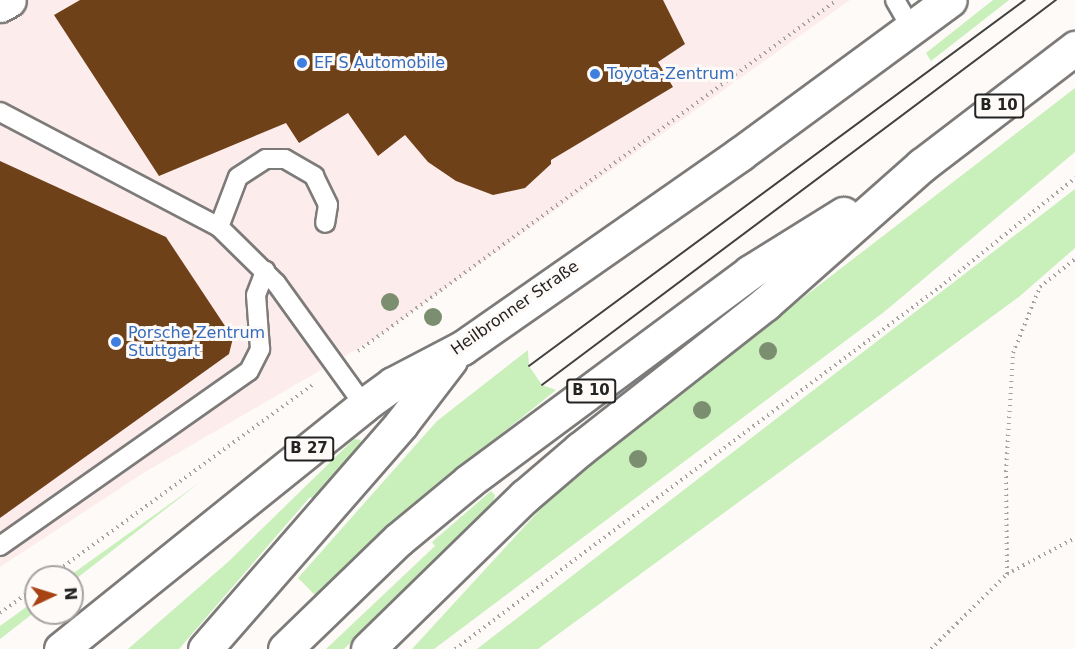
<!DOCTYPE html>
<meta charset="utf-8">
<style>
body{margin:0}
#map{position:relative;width:1075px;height:649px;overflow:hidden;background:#fdfaf8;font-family:"DejaVu Sans",sans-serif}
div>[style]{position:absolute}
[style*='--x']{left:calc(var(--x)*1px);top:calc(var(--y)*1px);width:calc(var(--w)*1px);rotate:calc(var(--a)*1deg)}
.industrial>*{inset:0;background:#fdecec}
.green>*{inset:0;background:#c9efbb}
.building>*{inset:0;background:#6e4119}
.path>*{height:4px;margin-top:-2px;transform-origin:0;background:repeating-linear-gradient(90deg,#a4a1a0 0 1.5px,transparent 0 6px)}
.roads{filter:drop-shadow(2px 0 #7d7b79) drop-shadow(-2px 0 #7d7b79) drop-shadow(0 2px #7d7b79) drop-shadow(0 -2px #7d7b79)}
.lane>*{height:18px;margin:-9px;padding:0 9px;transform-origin:9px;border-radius:9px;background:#fff}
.secondary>*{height:33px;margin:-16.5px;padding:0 16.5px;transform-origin:16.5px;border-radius:16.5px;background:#fff}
.primary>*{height:33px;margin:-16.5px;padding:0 16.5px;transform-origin:16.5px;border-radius:16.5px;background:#fff}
.tram>*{height:1.5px;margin:-0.75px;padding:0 0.75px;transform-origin:0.75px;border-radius:0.75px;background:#424141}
.trees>*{width:18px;height:18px;margin:-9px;border-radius:50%;background:#7c8e70}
.dots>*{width:16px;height:16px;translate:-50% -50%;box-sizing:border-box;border:3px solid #fdfaf8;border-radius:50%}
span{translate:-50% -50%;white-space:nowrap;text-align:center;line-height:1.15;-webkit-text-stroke:6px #fdfaf8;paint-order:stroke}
.shield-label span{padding:2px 4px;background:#fdfaf8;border:2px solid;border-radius:4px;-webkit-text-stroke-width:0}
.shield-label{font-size:15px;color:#242323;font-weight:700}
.shop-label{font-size:16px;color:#366cbe}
.left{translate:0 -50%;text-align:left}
.street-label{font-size:16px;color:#242323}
.north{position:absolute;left:24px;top:565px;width:60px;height:60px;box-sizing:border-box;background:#fdfaf8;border:2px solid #a6a4a3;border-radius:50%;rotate:86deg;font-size:16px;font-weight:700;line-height:24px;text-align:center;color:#242323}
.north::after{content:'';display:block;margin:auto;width:21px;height:27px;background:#a74313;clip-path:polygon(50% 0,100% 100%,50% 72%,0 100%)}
</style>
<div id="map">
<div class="industrial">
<i style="clip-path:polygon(0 0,850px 0,376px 338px,145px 472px,0 567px)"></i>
</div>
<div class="green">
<i style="clip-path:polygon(993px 0,1009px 0,931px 61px,926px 53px)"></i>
<i style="clip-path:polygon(1075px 88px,1075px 152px,884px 312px,434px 649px,412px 649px,569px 478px)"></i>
<i style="clip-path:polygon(1075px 189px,1075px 248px,1020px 296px,538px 649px,477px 649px)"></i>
<i style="clip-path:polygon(528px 350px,529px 366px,542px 385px,556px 390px,450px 475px,315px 595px,298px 578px,437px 421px)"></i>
<i style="clip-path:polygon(354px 439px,361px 440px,357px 449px,314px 499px,310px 497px,179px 649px,128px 649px,228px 562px)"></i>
<i style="clip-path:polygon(199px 483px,72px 582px,72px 577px,68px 577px)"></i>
<i style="clip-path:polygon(491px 491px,495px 495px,493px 503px,344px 649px,326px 649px,435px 546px,432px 542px)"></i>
<i style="clip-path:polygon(36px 600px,36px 611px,0 639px,0 626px)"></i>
</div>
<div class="building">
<i style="clip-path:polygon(80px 0,663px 0,685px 44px,658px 62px,673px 87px,551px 160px,551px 164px,525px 188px,493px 195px,456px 181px,428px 162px,405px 135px,378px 156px,348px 113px,299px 143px,286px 123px,159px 176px,54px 15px)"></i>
<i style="clip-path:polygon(0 161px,166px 237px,233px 338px,229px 354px,0 518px)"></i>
</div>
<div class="path">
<i style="--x:358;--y:351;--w:594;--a:-36.23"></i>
<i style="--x:1007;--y:574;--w:102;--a:-90.6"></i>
<i style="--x:1006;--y:472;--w:119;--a:-86.6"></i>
<i style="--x:1013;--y:353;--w:71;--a:-67.8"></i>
<i style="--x:1040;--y:287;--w:45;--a:-38.7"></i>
<i style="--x:49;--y:577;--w:328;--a:-36.1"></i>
<i style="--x:0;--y:613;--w:44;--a:-35.8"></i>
<i style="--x:455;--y:649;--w:605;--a:-36.74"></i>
<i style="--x:940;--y:287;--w:174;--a:-38.9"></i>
<i style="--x:931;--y:649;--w:107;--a:-44.6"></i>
<i style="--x:1007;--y:574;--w:77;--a:-27.9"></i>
</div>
<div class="roads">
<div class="lane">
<i style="--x:895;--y:0;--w:32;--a:60"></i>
<i style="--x:0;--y:112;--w:247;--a:27.7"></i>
<i style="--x:219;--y:227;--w:80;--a:44.5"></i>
<i style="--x:276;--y:283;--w:150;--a:54.2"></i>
<i style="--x:219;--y:227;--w:53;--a:-69.2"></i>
<i style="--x:238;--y:177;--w:33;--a:-33"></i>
<i style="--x:266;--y:159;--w:19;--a:0"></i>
<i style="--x:285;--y:159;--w:34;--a:30"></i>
<i style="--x:314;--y:176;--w:32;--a:64"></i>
<i style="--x:328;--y:205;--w:18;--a:99"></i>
<i style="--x:0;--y:546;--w:304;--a:-35.1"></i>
<i style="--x:249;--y:371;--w:25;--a:-63"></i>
<i style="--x:260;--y:349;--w:54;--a:-94.2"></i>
<i style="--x:256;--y:295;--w:26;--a:-69"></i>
</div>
<div class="secondary">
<i style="--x:0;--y:5;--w:10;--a:-29"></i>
</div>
<div class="primary">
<i style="--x:61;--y:649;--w:389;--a:-38.8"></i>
<i style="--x:364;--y:405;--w:36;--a:-36"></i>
<i style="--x:393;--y:384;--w:78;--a:-27.6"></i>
<i style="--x:462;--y:348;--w:339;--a:-34.9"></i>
<i style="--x:740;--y:154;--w:260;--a:-36.3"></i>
<i style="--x:205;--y:649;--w:298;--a:-48.9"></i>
<i style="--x:401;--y:424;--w:81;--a:-52.6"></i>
<i style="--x:285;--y:649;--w:158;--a:-44"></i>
<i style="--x:399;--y:539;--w:91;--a:-39.6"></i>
<i style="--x:469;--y:481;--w:350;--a:-36.6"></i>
<i style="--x:750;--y:272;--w:110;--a:-31.9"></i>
<i style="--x:368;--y:649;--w:219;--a:-44.3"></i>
<i style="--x:525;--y:496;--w:72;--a:-40.5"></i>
<i style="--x:580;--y:449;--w:235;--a:-38.1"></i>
<i style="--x:765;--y:304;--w:210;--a:-41.5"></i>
<i style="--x:922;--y:165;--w:193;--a:-37.4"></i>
</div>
</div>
<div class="tram">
<i style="--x:529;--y:366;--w:616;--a:-36.42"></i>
<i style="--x:542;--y:385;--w:642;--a:-36.83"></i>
</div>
<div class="trees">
<i style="left:390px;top:302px"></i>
<i style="left:433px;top:317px"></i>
<i style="left:768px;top:351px"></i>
<i style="left:702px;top:410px"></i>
<i style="left:638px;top:459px"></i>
</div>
<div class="dots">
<i style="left:302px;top:63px;background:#3f7fe0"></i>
<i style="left:595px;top:74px;background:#3f7fe0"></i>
<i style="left:116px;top:342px;background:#3f7fe0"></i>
</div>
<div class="shield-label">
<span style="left:999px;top:106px">B 10</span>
<span style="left:591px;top:391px">B 10</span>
<span style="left:309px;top:449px">B 27</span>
</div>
<div class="shop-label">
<span class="left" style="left:314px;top:63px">EF S Automobile</span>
<span class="left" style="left:607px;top:74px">Toyota-Zentrum</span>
<span class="left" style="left:128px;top:342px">Porsche Zentrum<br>Stuttgart</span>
</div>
<div class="street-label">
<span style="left:515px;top:308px;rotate:-35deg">Heilbronner Straße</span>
</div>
<div class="north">N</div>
</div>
